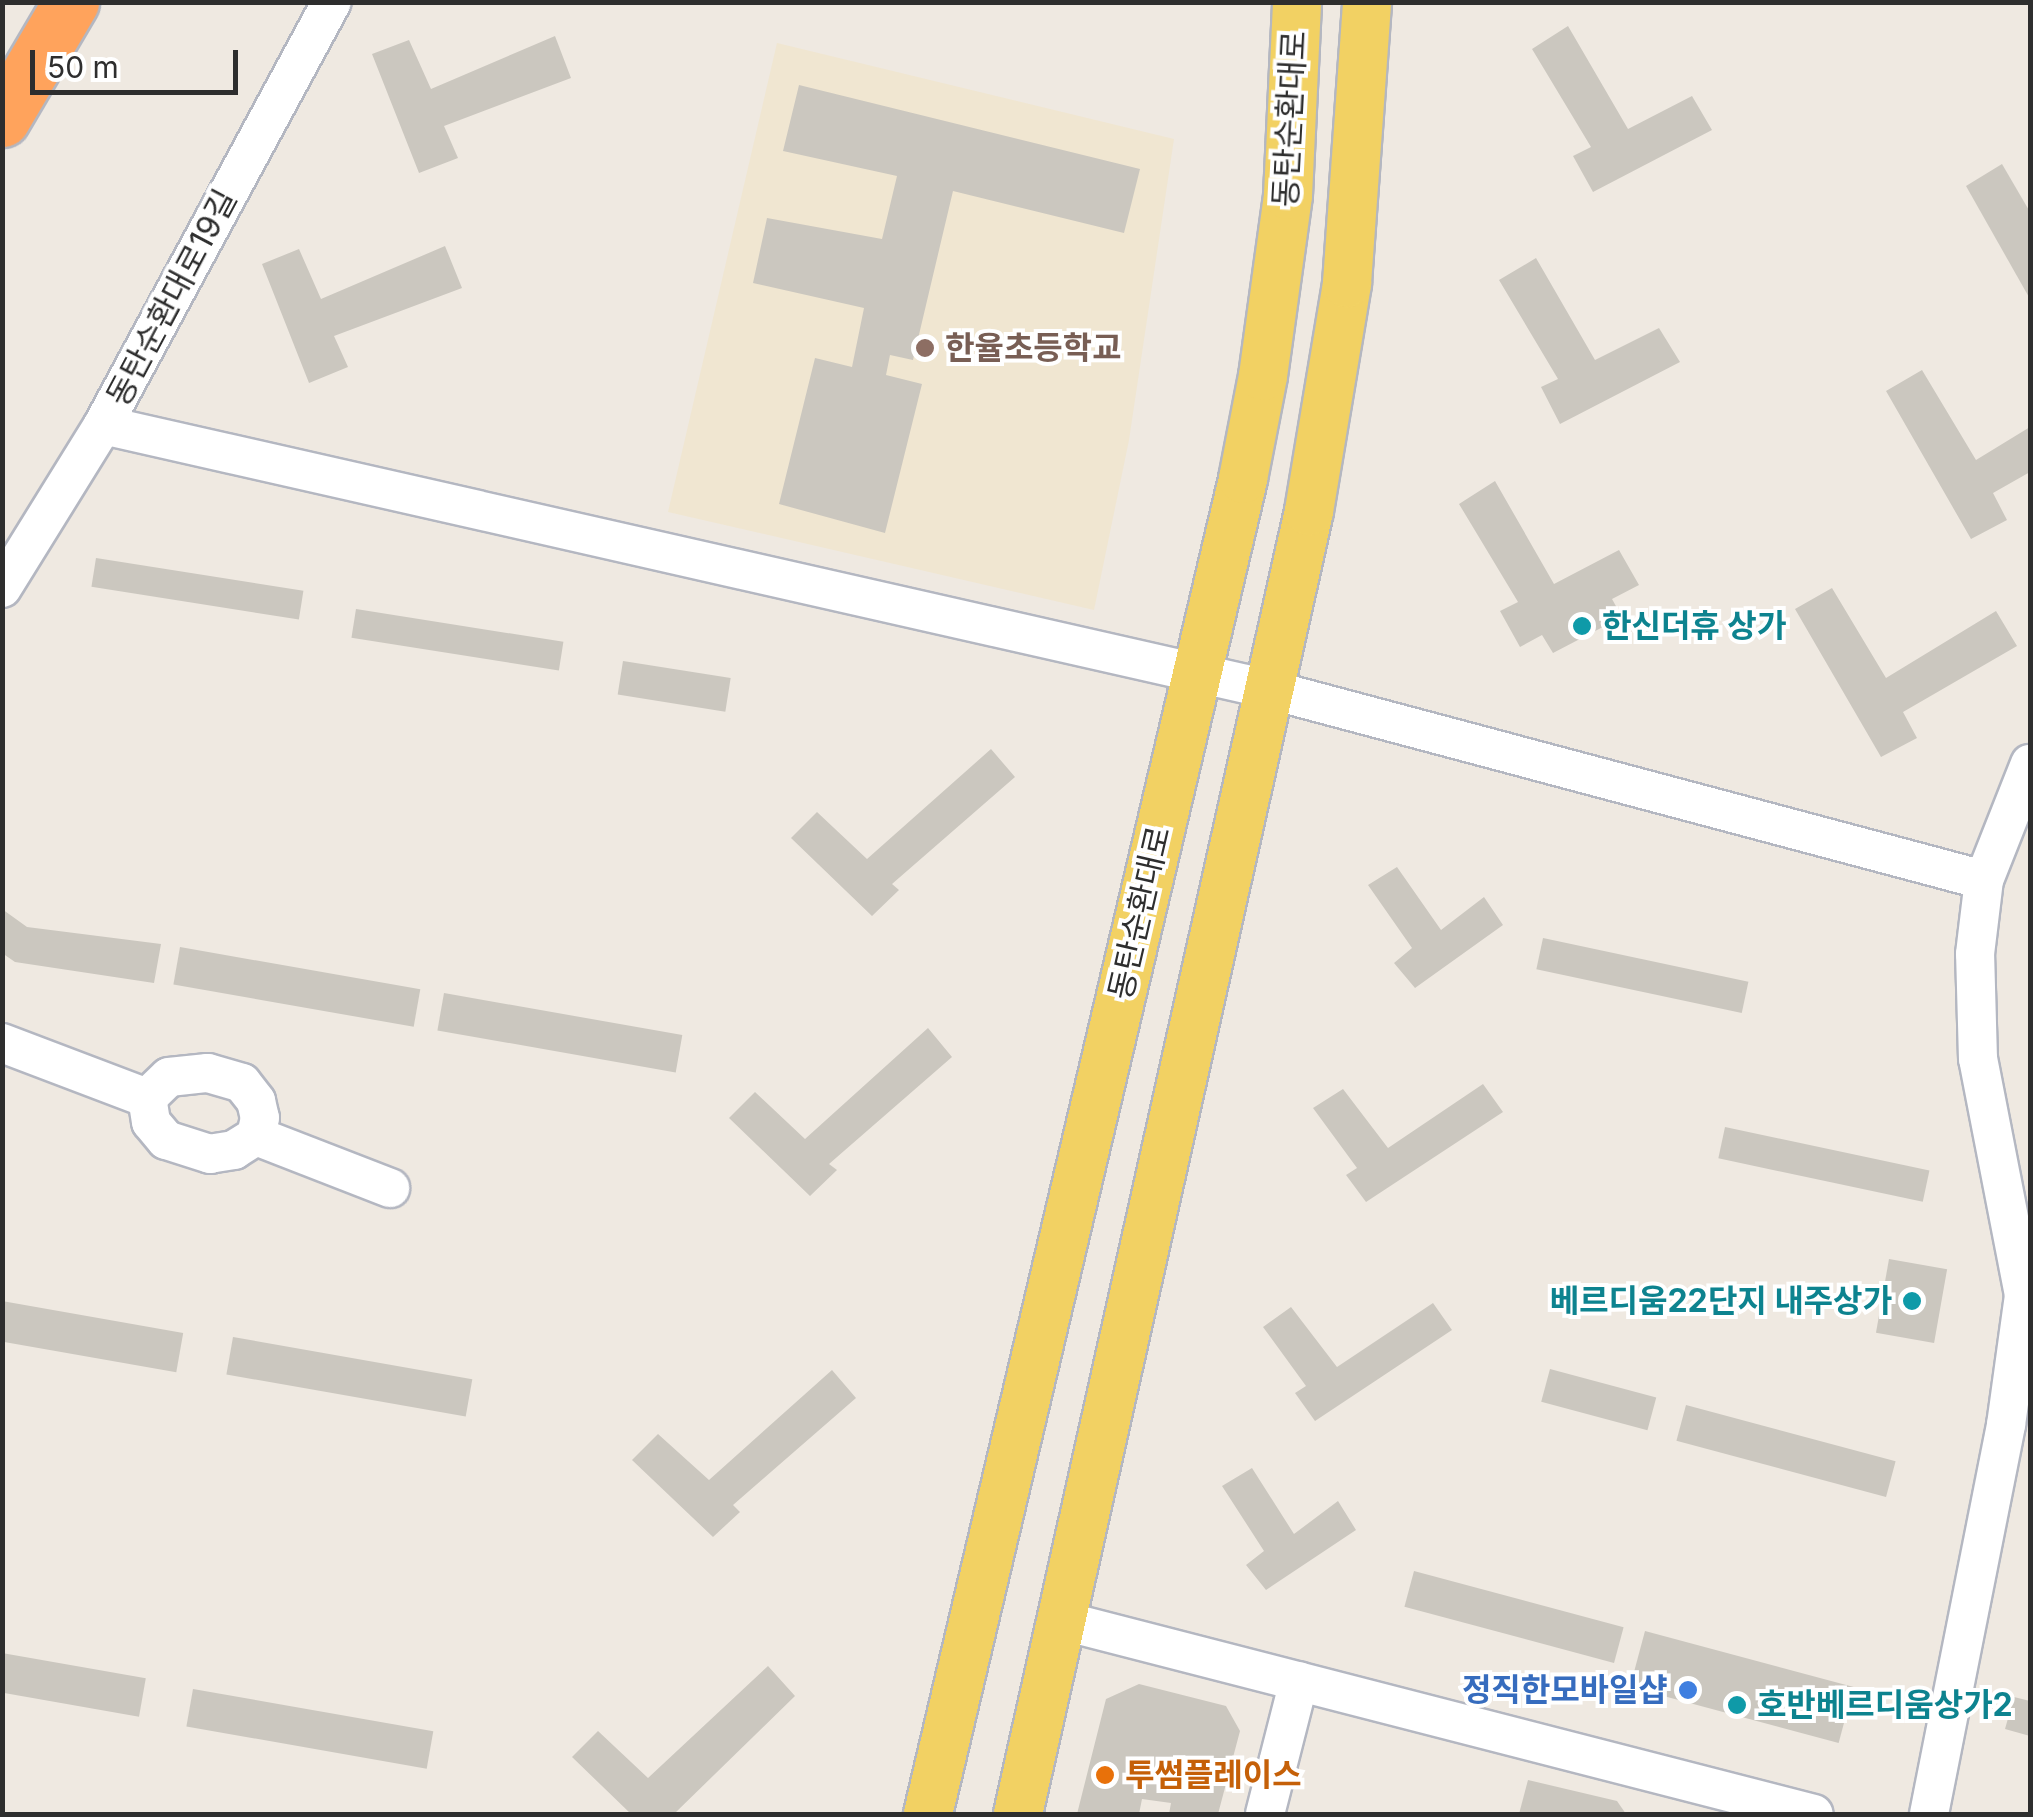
<!DOCTYPE html>
<meta charset="utf-8">
<style>
body{margin:0}
#map{position:relative;width:2033px;height:1817px;overflow:hidden;background:#efe9e1;font-family:Inter,"Noto Sans KR",sans-serif}
div>[style]{position:absolute}
[style*='--x']{left:calc(var(--x)*1px);top:calc(var(--y)*1px);width:calc(var(--w)*1px);rotate:calc(var(--a)*1deg)}
.education>*{inset:0;background:#f0e6d1}
.building>*{inset:0;background:#cbc7bf;transform-origin:0 0}
.roads{filter:drop-shadow(2px 0 #b4b7c1) drop-shadow(-2px 0 #b4b7c1) drop-shadow(0 2px #b4b7c1) drop-shadow(0 -2px #b4b7c1)}
.minor>*{height:38px;margin:-19px;padding:0 19px;transform-origin:19px;border-radius:19px;background:#fff}
.major>*{height:48px;margin:-24px;padding:0 24px;transform-origin:24px;border-radius:24px;background:#f2d163}
.highway>*{height:55px;margin:-27.5px;padding:0 27.5px;transform-origin:27.5px;border-radius:27.5px;background:#ffa35c}
.dots>*{width:28px;height:28px;translate:-50% -50%;box-sizing:border-box;border:5px solid #fff;border-radius:50%}
span{translate:-50% -50%;white-space:nowrap;text-align:center;line-height:1.15;-webkit-text-stroke:8px #fff;paint-order:stroke}
.street-label{font-size:32px;color:#2e2e2e}
.education-label{font-size:32px;color:#785e54;font-weight:700}
.left{translate:0 -50%;text-align:left}
.culture-label{font-size:32px;color:#0d838f;font-weight:700}
.right{translate:-100% -50%;text-align:right}
.shop-label{font-size:32px;color:#366cbe;font-weight:700}
.food-label{font-size:32px;color:#c56008;font-weight:700}
.frame{position:absolute;inset:0;border:5px solid #2e2e2e;pointer-events:none}
.scale{position:absolute;left:30px;top:50px;width:208px;height:45px;box-sizing:border-box;border:5px solid #2e2e2e;border-top:0;padding-left:12px;font-size:30px;line-height:35px;white-space:nowrap;color:#2e2e2e;-webkit-text-stroke:8px #fff;paint-order:stroke}
</style>
<div id="map">
<div class="education">
<i style="clip-path:polygon(777px 43px,1174px 139px,1129px 440px,1094px 610px,668px 512px)"></i>
</div>
<div class="building">
<i style="clip-path:polygon(1568px 26px,1628px 129px,1692px 96px,1712px 130px,1593px 192px,1573px 156px,1591px 147px,1532px 49px)"></i>
<i style="clip-path:polygon(555px 36px,571px 78px,444px 126px,458px 158px,419px 173px,372px 54px,409px 40px,431px 89px)"></i>
<i style="clip-path:polygon(799px 85px,1140px 169px,1124px 233px,953px 191px,913px 360px,890px 355px,886px 375px,922px 384px,885px 533px,779px 504px,815px 358px,852px 367px,864px 308px,753px 283px,767px 218px,882px 239px,897px 176px,783px 151px)"></i>
<i style="clip-path:polygon(2002px 164px,2030px 212px,2030px 299px,1966px 186px)"></i>
<i style="clip-path:polygon(445px 246px,462px 288px,334px 336px,348px 367px,309px 383px,262px 264px,299px 249px,321px 299px)"></i>
<i style="clip-path:polygon(1536px 258px,1595px 360px,1659px 328px,1680px 362px,1560px 424px,1541px 387px,1558px 379px,1499px 280px)"></i>
<i style="clip-path:polygon(1922px 370px,1976px 460px,2030px 427px,2030px 472px,1993px 493px,2007px 520px,1971px 539px,1886px 391px)"></i>
<i style="clip-path:polygon(1495px 481px,1554px 584px,1619px 550px,1639px 585px,1612px 599px,1622px 617px,1553px 653px,1542px 635px,1520px 647px,1500px 611px,1518px 602px,1459px 504px)"></i>
<i style="left:96px;top:558px;width:210px;height:29px;rotate:9deg"></i>
<i style="clip-path:polygon(1832px 588px,1886px 678px,1996px 611px,2017px 646px,1903px 712px,1917px 738px,1881px 757px,1795px 609px)"></i>
<i style="left:356px;top:609px;width:210px;height:29px;rotate:9deg"></i>
<i style="left:623px;top:661px;width:109px;height:34px;rotate:9deg"></i>
<i style="clip-path:polygon(991px 749px,1015px 777px,892px 884px,899px 890px,872px 916px,791px 838px,817px 812px,867px 859px)"></i>
<i style="clip-path:polygon(1397px 867px,1441px 930px,1484px 897px,1503px 925px,1415px 988px,1394px 963px,1412px 948px,1368px 885px)"></i>
<i style="clip-path:polygon(2px 909px,27px 927px,161px 944px,154px 983px,15px 962px,2px 953px)"></i>
<i style="left:1543px;top:938px;width:210px;height:32px;rotate:12deg"></i>
<i style="left:180px;top:947px;width:244px;height:38px;rotate:10deg"></i>
<i style="left:444px;top:993px;width:242px;height:38px;rotate:10deg"></i>
<i style="clip-path:polygon(928px 1028px,952px 1057px,829px 1164px,837px 1170px,810px 1196px,729px 1118px,755px 1092px,805px 1139px)"></i>
<i style="clip-path:polygon(1483px 1084px,1503px 1112px,1366px 1202px,1346px 1175px,1357px 1168px,1313px 1108px,1343px 1089px,1388px 1148px)"></i>
<i style="left:1725px;top:1127px;width:209px;height:32px;rotate:12deg"></i>
<i style="left:1889px;top:1259px;width:59px;height:75px;rotate:10deg"></i>
<i style="left:2px;top:1301px;width:184px;height:40px;rotate:10deg"></i>
<i style="clip-path:polygon(1433px 1303px,1452px 1330px,1315px 1421px,1295px 1393px,1306px 1386px,1263px 1327px,1291px 1307px,1337px 1367px)"></i>
<i style="left:233px;top:1337px;width:243px;height:38px;rotate:10deg"></i>
<i style="left:1550px;top:1369px;width:110px;height:34px;rotate:15deg"></i>
<i style="clip-path:polygon(832px 1370px,856px 1398px,733px 1505px,740px 1512px,713px 1537px,632px 1460px,658px 1434px,709px 1480px)"></i>
<i style="left:1686px;top:1405px;width:217px;height:37px;rotate:15deg"></i>
<i style="clip-path:polygon(1252px 1468px,1294px 1534px,1338px 1501px,1356px 1530px,1266px 1590px,1246px 1565px,1264px 1551px,1222px 1486px)"></i>
<i style="left:1414px;top:1571px;width:217px;height:37px;rotate:15deg"></i>
<i style="left:1645px;top:1631px;width:216px;height:58px;rotate:15deg"></i>
<i style="left:2px;top:1653px;width:146px;height:39px;rotate:10deg"></i>
<i style="clip-path:polygon(768px 1666px,795px 1696px,674px 1814px,631px 1814px,572px 1757px,598px 1731px,648px 1778px)"></i>
<i style="clip-path:polygon(1139px 1684px,1226px 1706px,1240px 1731px,1218px 1814px,1169px 1814px,1171px 1803px,1142px 1799px,1139px 1814px,1077px 1814px,1106px 1699px)"></i>
<i style="left:193px;top:1689px;width:244px;height:38px;rotate:10deg"></i>
<i style="clip-path:polygon(2014px 1697px,2030px 1701px,2030px 1736px,2005px 1729px)"></i>
<i style="clip-path:polygon(1528px 1780px,1617px 1801px,1626px 1814px,1519px 1814px)"></i>
</div>
<div class="roads">
<div class="minor">
<i style="--x:103;--y:425;--w:1195;--a:12.77"></i>
<i style="--x:1268;--y:689;--w:741;--a:14.94"></i>
<i style="--x:2;--y:588;--w:192;--a:-58.2"></i>
<i style="--x:103;--y:425;--w:481;--a:-61.6"></i>
<i style="--x:2;--y:1043;--w:155;--a:20.8"></i>
<i style="--x:208;--y:1073;--w:35;--a:16"></i>
<i style="--x:242;--y:1083;--w:23;--a:52"></i>
<i style="--x:256;--y:1101;--w:17;--a:77"></i>
<i style="--x:260;--y:1118;--w:18;--a:103"></i>
<i style="--x:256;--y:1136;--w:26;--a:148"></i>
<i style="--x:234;--y:1150;--w:24;--a:171"></i>
<i style="--x:210;--y:1154;--w:46;--a:-162.3"></i>
<i style="--x:166;--y:1140;--w:23;--a:-130"></i>
<i style="--x:151;--y:1122;--w:24;--a:-99"></i>
<i style="--x:147;--y:1098;--w:30;--a:-44"></i>
<i style="--x:169;--y:1077;--w:39;--a:-6"></i>
<i style="--x:256;--y:1136;--w:144;--a:21.2"></i>
<i style="--x:1064;--y:1621;--w:774;--a:14.43"></i>
<i style="--x:1265;--y:1814;--w:137;--a:-75.7"></i>
<i style="--x:1929;--y:1814;--w:397;--a:-78.8"></i>
<i style="--x:2006;--y:1425;--w:131;--a:-82.1"></i>
<i style="--x:2024;--y:1295;--w:240;--a:-101"></i>
<i style="--x:1978;--y:1059;--w:105;--a:-91.6"></i>
<i style="--x:1975;--y:954;--w:75;--a:-83.1"></i>
<i style="--x:1984;--y:880;--w:125;--a:-68.4"></i>
</div>
<div class="major">
<i style="--x:928;--y:1814;--w:1372;--a:-76.72"></i>
<i style="--x:1243;--y:479;--w:105;--a:-79"></i>
<i style="--x:1263;--y:376;--w:183;--a:-82.1"></i>
<i style="--x:1288;--y:195;--w:193;--a:-87.3"></i>
<i style="--x:1018;--y:1814;--w:1335;--a:-77.41"></i>
<i style="--x:1309;--y:511;--w:231;--a:-80.5"></i>
<i style="--x:1347;--y:283;--w:282;--a:-85.9"></i>
</div>
<div class="highway">
<i style="--x:2;--y:119;--w:136;--a:-59.5"></i>
</div>
</div>
<div class="dots">
<i style="left:925px;top:348px;background:#8d6e63"></i>
<i style="left:1582px;top:626px;background:#0f9aa8"></i>
<i style="left:1912px;top:1301px;background:#0f9aa8"></i>
<i style="left:1688px;top:1690px;background:#3f7fe0"></i>
<i style="left:1737px;top:1705px;background:#0f9aa8"></i>
<i style="left:1105px;top:1775px;background:#e8710a"></i>
</div>
<div class="street-label">
<span style="left:1290px;top:119px;rotate:-87deg">동탄순환대로</span>
<span style="left:172px;top:298px;rotate:-62deg">동탄순환대로19길</span>
<span style="left:1140px;top:913px;rotate:-77deg">동탄순환대로</span>
</div>
<div class="education-label">
<span class="left" style="left:945px;top:348px">한율초등학교</span>
</div>
<div class="culture-label">
<span class="left" style="left:1602px;top:626px">한신더휴 상가</span>
<span class="right" style="left:1892px;top:1301px">베르디움22단지 내주상가</span>
<span class="left" style="left:1757px;top:1705px">호반베르디움상가2</span>
</div>
<div class="shop-label">
<span class="right" style="left:1668px;top:1690px">정직한모바일샵</span>
</div>
<div class="food-label">
<span class="left" style="left:1125px;top:1775px">투썸플레이스</span>
</div>
<div class="frame"></div>
<div class="scale">50 m</div>
</div>
